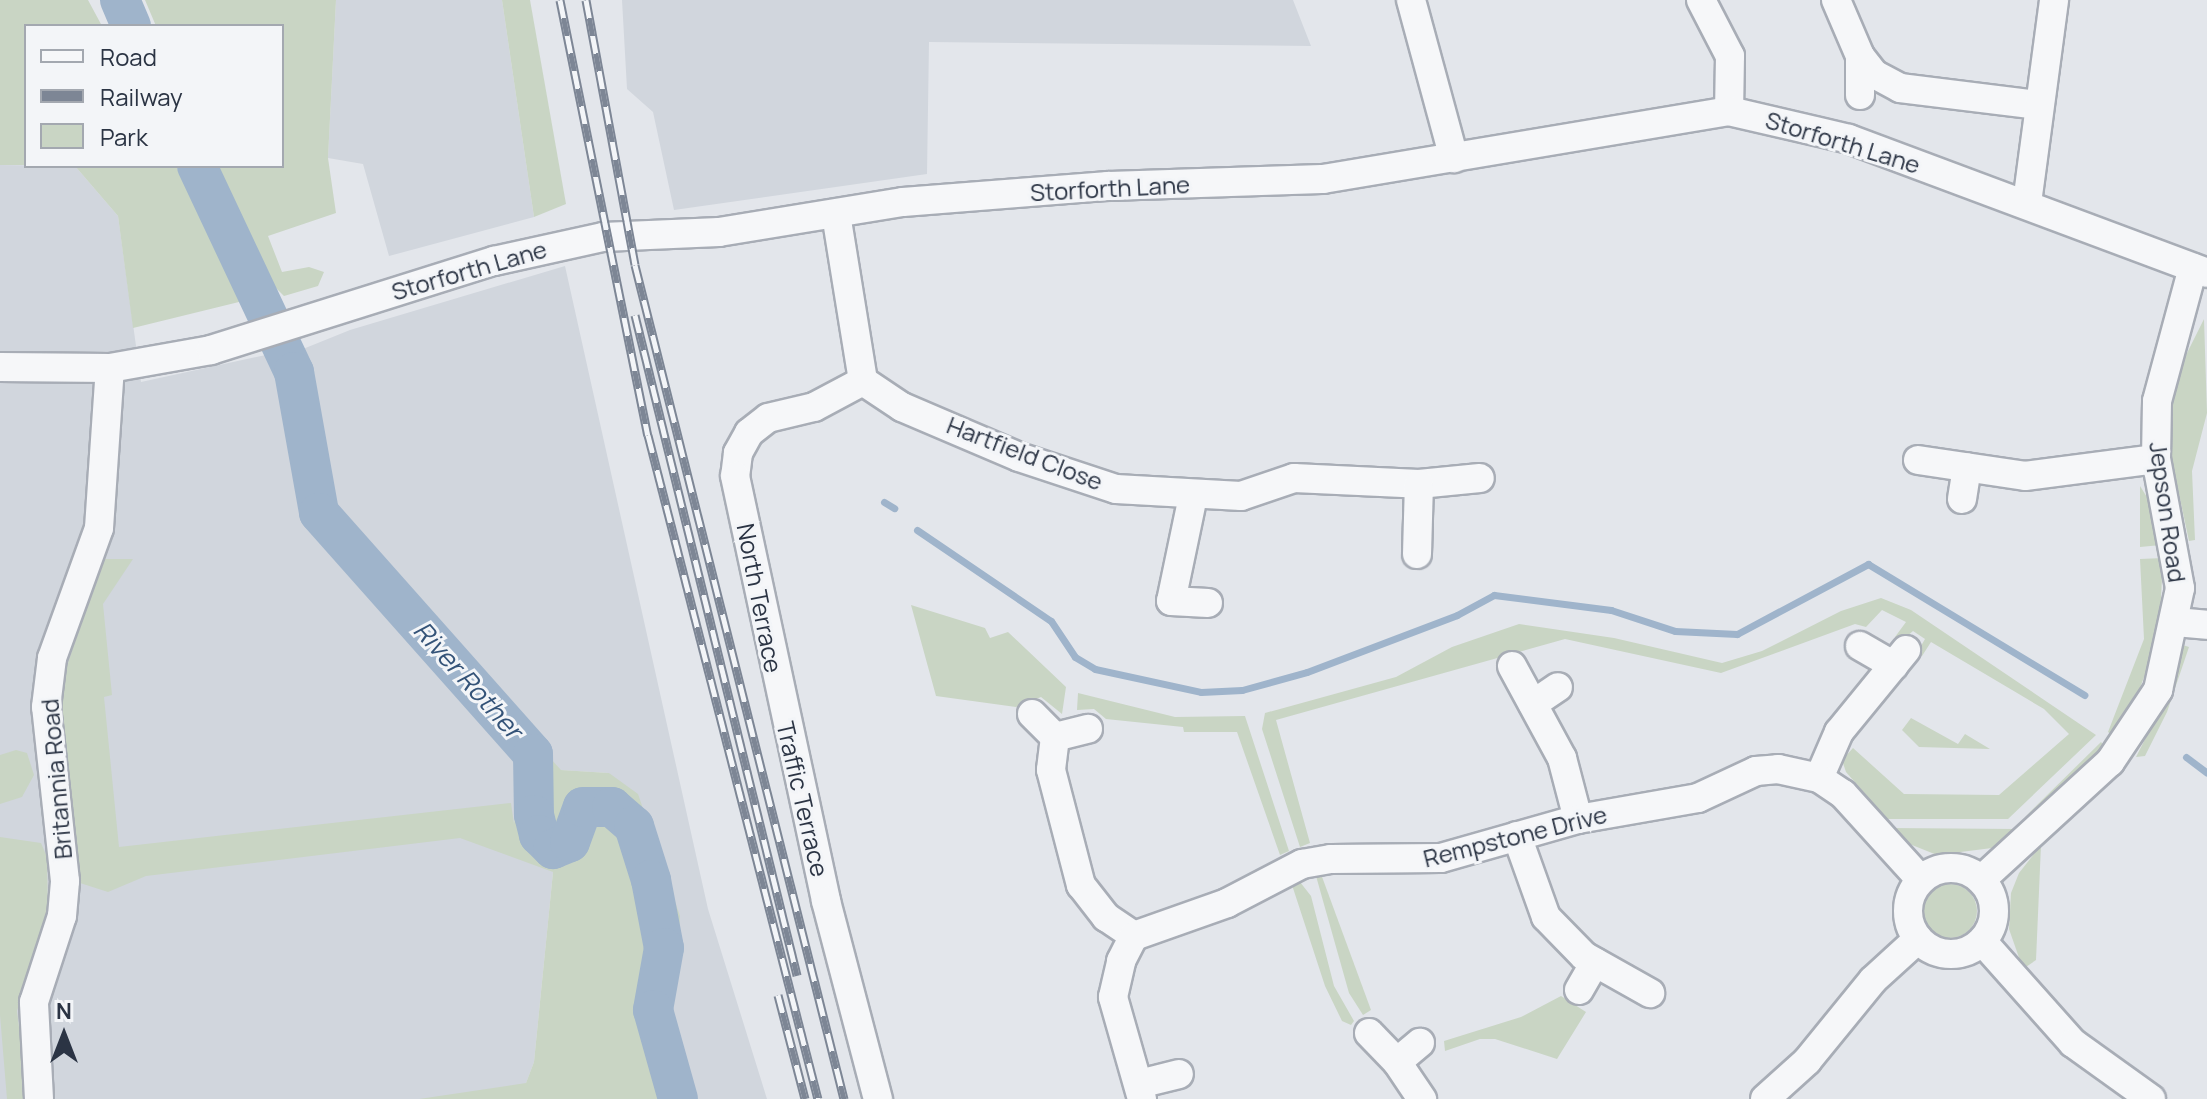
<!DOCTYPE html>
<style>
body{margin:0}
#map{position:relative;width:2207px;height:1099px;overflow:hidden;background:#e3e6eb;font-family:Manrope,sans-serif}
div>[style]{position:absolute}
[style*='--x']{left:calc(var(--x)*1px);top:calc(var(--y)*1px);width:calc(var(--w)*1px);rotate:calc(var(--a)*1deg)}
.built>*{inset:0;background:#d1d6dd}
.green>*{inset:0;background:#c9d5c4}
.round{border-radius:50%}
.stream>*{height:7px;margin:-3.5px;padding:0 3.5px;transform-origin:3.5px;border-radius:3.5px;background:#9fb4cb}
.river>*{height:40px;margin:-20px;padding:0 20px;transform-origin:20px;border-radius:20px;background:#9fb4cb}
.roads{filter:drop-shadow(2px 0 #a8adb6) drop-shadow(-2px 0 #a8adb6) drop-shadow(0 2px #a8adb6) drop-shadow(0 -2px #a8adb6)}
.minor>*{height:28px;margin:-14px;padding:0 14px;transform-origin:14px;border-radius:14px;background:#f6f7f9}
.minor>.ring{margin:-14px;padding:0;box-sizing:content-box;background:none;border:28px solid #f6f7f9;border-radius:50%}
.rail>*{height:9px;margin-top:-4.5px;transform-origin:0;background:repeating-linear-gradient(90deg,#f3f5f8 0 18px,#7d8695 0 36px);box-sizing:border-box;border-block:2px solid #7d8695}
span{translate:-50% -50%;white-space:nowrap;text-align:center;line-height:1.15;-webkit-text-stroke:6px #f3f5f8;paint-order:stroke}
.street-label{font-size:24px;color:#2b3444}
.water-label{font-size:26px;color:#345378;font-style:italic}
.legend{position:absolute;left:24px;top:24px;width:260px;height:144px;box-sizing:border-box;background:#f3f5f8;border:2px solid #a3a8b0;margin:0;padding:10px 14px;list-style:none;font-size:24px;color:#2b3444}
.legend li{display:flex;align-items:center;gap:16px;height:40px}
.legend b{width:40px;border:2px solid #a3a8b0}
.north{position:absolute;left:24px;top:995px;width:80px;height:80px;-webkit-text-stroke:6px #f3f5f8;paint-order:stroke;rotate:0deg;font-size:22px;font-weight:700;line-height:32px;text-align:center;color:#2b3444}
.north::after{content:'';display:block;margin:auto;width:28px;height:36px;background:#2b3444;clip-path:polygon(50% 0,100% 100%,50% 72%,0 100%)}
</style>
<div id="map">
<div class="built">
<i style="clip-path:polygon(336px 0,502px 0,534px 217px,389px 256px,363px 164px,328px 158px)"></i>
<i style="clip-path:polygon(622px 0,1293px 0,1311px 46px,929px 42px,927px 174px,674px 210px,653px 112px,627px 89px)"></i>
<i style="clip-path:polygon(0 165px,75px 166px,118px 216px,141px 382px,275px 353px,336px 550px,485px 710px,519px 759px,514px 829px,553px 872px,534px 1062px,520px 1099px,0 1099px)"></i>
<i style="clip-path:polygon(565px 266px,708px 909px,767px 1099px,690px 1099px,666px 1006px,677px 975px,609px 773px,560px 770px,329px 511px,298px 351px,350px 330px)"></i>
</div>
<div class="green">
<i style="clip-path:polygon(0 0,88px 0,102px 26px,26px 26px,26px 165px,0 165px)"></i>
<i style="clip-path:polygon(145px 0,336px 0,328px 158px,336px 213px,268px 236px,282px 272px,309px 267px,324px 272px,318px 286px,284px 296px,269px 281px,218px 166px,282px 166px,282px 26px,156px 26px)"></i>
<i style="clip-path:polygon(502px 0,530px 0,566px 204px,534px 217px)"></i>
<i style="clip-path:polygon(75px 166px,176px 166px,243px 301px,133px 328px,118px 216px)"></i>
<i style="clip-path:polygon(2204px 319px,2207px 413px,2192px 471px,2195px 540px,2189px 541px,2169px 447px,2169px 411px,2177px 373px)"></i>
<i style="clip-path:polygon(2140px 486px,2155px 510px,2161px 545px,2140px 547px)"></i>
<i style="clip-path:polygon(2163px 558px,2159px 638px,2130px 714px,2113px 736px,2108px 732px,2144px 639px,2140px 559px)"></i>
<i style="clip-path:polygon(103px 559px,133px 559px,103px 604px,112px 695px,104px 697px,119px 847px,511px 803px,514px 824px,519px 759px,550px 758px,561px 770px,609px 773px,638px 794px,680px 916px,677px 975px,666px 1006px,690px 1099px,419px 1099px,526px 1083px,534px 1062px,553px 872px,460px 838px,146px 876px,108px 892px,80px 883px,74px 872px,54px 704px)"></i>
<i style="clip-path:polygon(1881px 598px,1911px 610px,2096px 735px,2008px 819px,1887px 819px,1846px 772px,1842px 760px,1853px 748px,1904px 794px,1999px 795px,2069px 734px,2044px 709px,1931px 642px,1922px 656px,1917px 653px,1925px 639px,1913px 631px,1897px 645px,1895px 637px,1906px 622px,1882px 610px,1866px 627px,1855px 624px,1721px 673px,1565px 639px,1276px 720px,1310px 843px,1300px 847px,1262px 729px,1265px 713px,1396px 677px,1452px 647px,1519px 624px,1614px 638px,1722px 663px,1762px 651px,1841px 611px)"></i>
<i style="clip-path:polygon(911px 605px,985px 628px,990px 638px,1008px 632px,1066px 687px,1062px 714px,1041px 697px,1016px 707px,936px 696px)"></i>
<i style="clip-path:polygon(2183px 645px,2189px 647px,2167px 712px,2145px 756px,2136px 757px,2170px 690px)"></i>
<i style="clip-path:polygon(1078px 693px,1175px 717px,1245px 716px,1289px 851px,1280px 855px,1237px 732px,1184px 732px,1183px 727px,1106px 719px,1094px 709px,1077px 710px)"></i>
<i style="clip-path:polygon(1911px 718px,1958px 744px,1965px 734px,1990px 749px,1919px 747px,1902px 730px)"></i>
<i style="clip-path:polygon(2101px 742px,2105px 747px,2025px 817px)"></i>
<i style="clip-path:polygon(16px 750px,27px 753px,34px 775px,22px 797px,0 804px,0 755px)"></i>
<i style="clip-path:polygon(1888px 828px,2018px 829px,1992px 848px,1937px 855px,1902px 841px)"></i>
<i style="clip-path:polygon(0 837px,41px 843px,47px 857px,48px 913px,17px 1011px,28px 1099px,7px 1099px,0 1015px)"></i>
<i style="clip-path:polygon(2041px 845px,2036px 960px,2023px 969px,2009px 929px,2011px 893px,2019px 873px)"></i>
<i style="clip-path:polygon(1321px 874px,1371px 1010px,1363px 1015px,1349px 993px,1316px 876px)"></i>
<i style="clip-path:polygon(1300px 882px,1311px 896px,1334px 986px,1354px 1021px,1351px 1025px,1342px 1021px,1325px 986px,1292px 885px)"></i>
<i class="round" style="left:1923px;top:884px;width:54px;height:54px"></i>
<i style="clip-path:polygon(1561px 996px,1586px 1012px,1557px 1059px,1495px 1039px,1480px 1039px,1445px 1051px,1444px 1041px,1521px 1017px)"></i>
</div>
<div class="stream">
<i style="--x:884;--y:502;--w:12;--a:31"></i>
<i style="--x:917;--y:530;--w:162;--a:34.2"></i>
<i style="--x:1051;--y:621;--w:43;--a:56.3"></i>
<i style="--x:1075;--y:657;--w:23;--a:31"></i>
<i style="--x:1095;--y:669;--w:108;--a:12.2"></i>
<i style="--x:1201;--y:692;--w:41;--a:-2.8"></i>
<i style="--x:1242;--y:690;--w:67;--a:-15.5"></i>
<i style="--x:1307;--y:672;--w:160;--a:-20.8"></i>
<i style="--x:1457;--y:615;--w:42;--a:-28.4"></i>
<i style="--x:1494;--y:595;--w:118;--a:7.3"></i>
<i style="--x:1611;--y:610;--w:67;--a:18.2"></i>
<i style="--x:1675;--y:631;--w:62;--a:2.8"></i>
<i style="--x:1737;--y:634;--w:149;--a:-28.1"></i>
<i style="--x:1868;--y:564;--w:253;--a:31.2"></i>
<i style="--x:2186;--y:757;--w:26;--a:37"></i>
</div>
<div class="river">
<i style="--x:120;--y:0;--w:28;--a:67"></i>
<i style="--x:197;--y:166;--w:228;--a:64.8"></i>
<i style="--x:294;--y:372;--w:143;--a:79.9"></i>
<i style="--x:319;--y:513;--w:322;--a:48.4"></i>
<i style="--x:533;--y:754;--w:61;--a:89.1"></i>
<i style="--x:534;--y:815;--w:21;--a:76"></i>
<i style="--x:539;--y:835;--w:20;--a:45"></i>
<i style="--x:553;--y:849;--w:18;--a:-22"></i>
<i style="--x:570;--y:842;--w:37;--a:-70"></i>
<i style="--x:583;--y:807;--w:29;--a:0"></i>
<i style="--x:612;--y:807;--w:29;--a:41"></i>
<i style="--x:634;--y:826;--w:57;--a:72.5"></i>
<i style="--x:651;--y:880;--w:69;--a:79.2"></i>
<i style="--x:664;--y:948;--w:63;--a:100.1"></i>
<i style="--x:653;--y:1010;--w:92;--a:74.3"></i>
</div>
<div class="roads">
<div class="minor">
<i style="--x:1411;--y:0;--w:164;--a:74.8"></i>
<i style="--x:1701;--y:0;--w:63;--a:62.6"></i>
<i style="--x:1730;--y:56;--w:55;--a:91"></i>
<i style="--x:1836;--y:0;--w:61;--a:66.8"></i>
<i style="--x:1860;--y:56;--w:23;--a:52"></i>
<i style="--x:1874;--y:74;--w:30;--a:28"></i>
<i style="--x:1900;--y:88;--w:140;--a:7"></i>
<i style="--x:1860;--y:56;--w:39;--a:90"></i>
<i style="--x:2027;--y:203;--w:205;--a:-82.4"></i>
<i style="--x:836;--y:214;--w:169;--a:80.8"></i>
<i style="--x:863;--y:381;--w:55;--a:152"></i>
<i style="--x:814;--y:407;--w:47;--a:166.6"></i>
<i style="--x:768;--y:418;--w:24;--a:142"></i>
<i style="--x:749;--y:433;--w:23;--a:119"></i>
<i style="--x:738;--y:453;--w:23;--a:97"></i>
<i style="--x:735;--y:476;--w:435;--a:77.9"></i>
<i style="--x:826;--y:901;--w:205;--a:75.3"></i>
<i style="--x:0;--y:367;--w:110;--a:0.5"></i>
<i style="--x:110;--y:368;--w:103;--a:-10.1"></i>
<i style="--x:211;--y:350;--w:297;--a:-17.5"></i>
<i style="--x:494;--y:261;--w:112;--a:-12.4"></i>
<i style="--x:603;--y:237;--w:116;--a:-2.5"></i>
<i style="--x:719;--y:232;--w:186;--a:-9.3"></i>
<i style="--x:903;--y:202;--w:206;--a:-4.5"></i>
<i style="--x:1108;--y:186;--w:215;--a:-1.9"></i>
<i style="--x:1323;--y:179;--w:412;--a:-9.5"></i>
<i style="--x:1729;--y:111;--w:123;--a:13.1"></i>
<i style="--x:1849;--y:139;--w:382;--a:20.5"></i>
<i style="--x:863;--y:381;--w:47;--a:33.7"></i>
<i style="--x:902;--y:407;--w:127;--a:23.1"></i>
<i style="--x:1019;--y:457;--w:102;--a:18.3"></i>
<i style="--x:1116;--y:489;--w:125;--a:3.2"></i>
<i style="--x:1241;--y:496;--w:56;--a:-18.8"></i>
<i style="--x:1294;--y:478;--w:125;--a:2.7"></i>
<i style="--x:1419;--y:484;--w:61;--a:-5.6"></i>
<i style="--x:1918;--y:460;--w:108;--a:8.5"></i>
<i style="--x:2025;--y:476;--w:132;--a:-7.4"></i>
<i style="--x:1193;--y:496;--w:107;--a:101.8"></i>
<i style="--x:1171;--y:601;--w:37;--a:3"></i>
<i style="--x:1962;--y:499;--w:32;--a:-81"></i>
<i style="--x:1417;--y:554;--w:70;--a:-88.4"></i>
<i style="--x:2175;--y:622;--w:32;--a:5"></i>
<i style="--x:1860;--y:646;--w:39;--a:30"></i>
<i style="--x:1512;--y:666;--w:105;--a:61.5"></i>
<i style="--x:1562;--y:758;--w:63;--a:75.3"></i>
<i style="--x:1533;--y:704;--w:30;--a:-34"></i>
<i style="--x:1032;--y:714;--w:33;--a:45"></i>
<i style="--x:1055;--y:737;--w:34;--a:-14"></i>
<i style="--x:1055;--y:737;--w:33;--a:97"></i>
<i style="--x:1051;--y:770;--w:119;--a:75.4"></i>
<i style="--x:1081;--y:885;--w:41;--a:52"></i>
<i style="--x:1106;--y:917;--w:34;--a:34"></i>
<i style="--x:1819;--y:778;--w:50;--a:-66.5"></i>
<i style="--x:1839;--y:732;--w:106;--a:-50.7"></i>
<i style="--x:1517;--y:836;--w:86;--a:70.3"></i>
<i style="--x:1546;--y:917;--w:54;--a:45.7"></i>
<i style="--x:1584;--y:956;--w:76;--a:29.3"></i>
<i class="ring" style="left:1908px;top:868px;width:58px;height:58px"></i>
<i style="--x:1981;--y:880;--w:175;--a:-42.5"></i>
<i style="--x:2110;--y:762;--w:87;--a:-56.3"></i>
<i style="--x:2158;--y:690;--w:104;--a:-77.8"></i>
<i style="--x:2180;--y:588;--w:131;--a:-100.5"></i>
<i style="--x:2156;--y:459;--w:58;--a:-89"></i>
<i style="--x:2157;--y:401;--w:138;--a:-74.9"></i>
<i style="--x:1982;--y:941;--w:137;--a:48.3"></i>
<i style="--x:2073;--y:1043;--w:96;--a:35.7"></i>
<i style="--x:1579;--y:990;--w:32;--a:-60"></i>
<i style="--x:1369;--y:1033;--w:40;--a:46"></i>
<i style="--x:1397;--y:1062;--w:45;--a:56"></i>
<i style="--x:1397;--y:1062;--w:30;--a:-40"></i>
<i style="--x:1139;--y:1084;--w:41;--a:-14"></i>
<i style="--x:39;--y:1099;--w:97;--a:-93"></i>
<i style="--x:34;--y:1002;--w:90;--a:-72"></i>
<i style="--x:62;--y:916;--w:35;--a:-85"></i>
<i style="--x:65;--y:881;--w:175;--a:-96.2"></i>
<i style="--x:46;--y:707;--w:49;--a:-83"></i>
<i style="--x:52;--y:658;--w:138;--a:-70.1"></i>
<i style="--x:99;--y:528;--w:160;--a:-86.1"></i>
<i style="--x:1142;--y:1099;--w:106;--a:-105.9"></i>
<i style="--x:1113;--y:997;--w:37;--a:-77"></i>
<i style="--x:1121;--y:961;--w:28;--a:-63"></i>
<i style="--x:1134;--y:936;--w:99;--a:-19.5"></i>
<i style="--x:1227;--y:903;--w:85;--a:-27.5"></i>
<i style="--x:1302;--y:864;--w:29;--a:-10"></i>
<i style="--x:1331;--y:859;--w:110;--a:-0.5"></i>
<i style="--x:1441;--y:858;--w:142;--a:-15.9"></i>
<i style="--x:1578;--y:819;--w:122;--a:-9.9"></i>
<i style="--x:1698;--y:798;--w:64;--a:-25"></i>
<i style="--x:1756;--y:771;--w:22;--a:-5"></i>
<i style="--x:1778;--y:769;--w:42;--a:12.4"></i>
<i style="--x:1819;--y:778;--w:29;--a:34"></i>
<i style="--x:1843;--y:794;--w:116;--a:47.8"></i>
<i style="--x:1765;--y:1099;--w:57;--a:-42.1"></i>
<i style="--x:1807;--y:1061;--w:104;--a:-50.8"></i>
<i style="--x:1873;--y:980;--w:61;--a:-42.3"></i>
</div>
</div>
<div class="rail">
<i style="--x:560;--y:0;--w:444;--a:78.6"></i>
<i style="--x:648;--y:435;--w:685;--a:75.64"></i>
<i style="--x:586;--y:0;--w:269;--a:79.5"></i>
<i style="--x:635;--y:265;--w:860;--a:75.93"></i>
<i style="--x:635;--y:315;--w:680;--a:76.21"></i>
<i style="--x:778;--y:995;--w:107;--a:75.4"></i>
</div>
<div class="street-label">
<span style="left:1843px;top:142px;rotate:17deg">Storforth Lane</span>
<span style="left:1110px;top:188px;rotate:-3deg">Storforth Lane</span>
<span style="left:469px;top:270px;rotate:-16deg">Storforth Lane</span>
<span style="left:1025px;top:453px;rotate:21deg">Hartfield Close</span>
<span style="left:2168px;top:512px;rotate:82deg">Jepson Road</span>
<span style="left:760px;top:598px;rotate:79deg">North Terrace</span>
<span style="left:56px;top:779px;rotate:-95deg">Britannia Road</span>
<span style="left:803px;top:799px;rotate:77deg">Traffic Terrace</span>
<span style="left:1515px;top:836px;rotate:-14deg">Rempstone Drive</span>
</div>
<div class="water-label">
<span style="left:468px;top:680px;rotate:48deg">River Rother</span>
</div>
<ul class="legend">
<li><b style="height:10px;background:#f6f7f9"></b>Road</li>
<li><b style="height:10px;background:#7d8695"></b>Railway</li>
<li><b style="height:22px;background:#c9d5c4"></b>Park</li>
</ul>
<div class="north">N</div>
</div>
